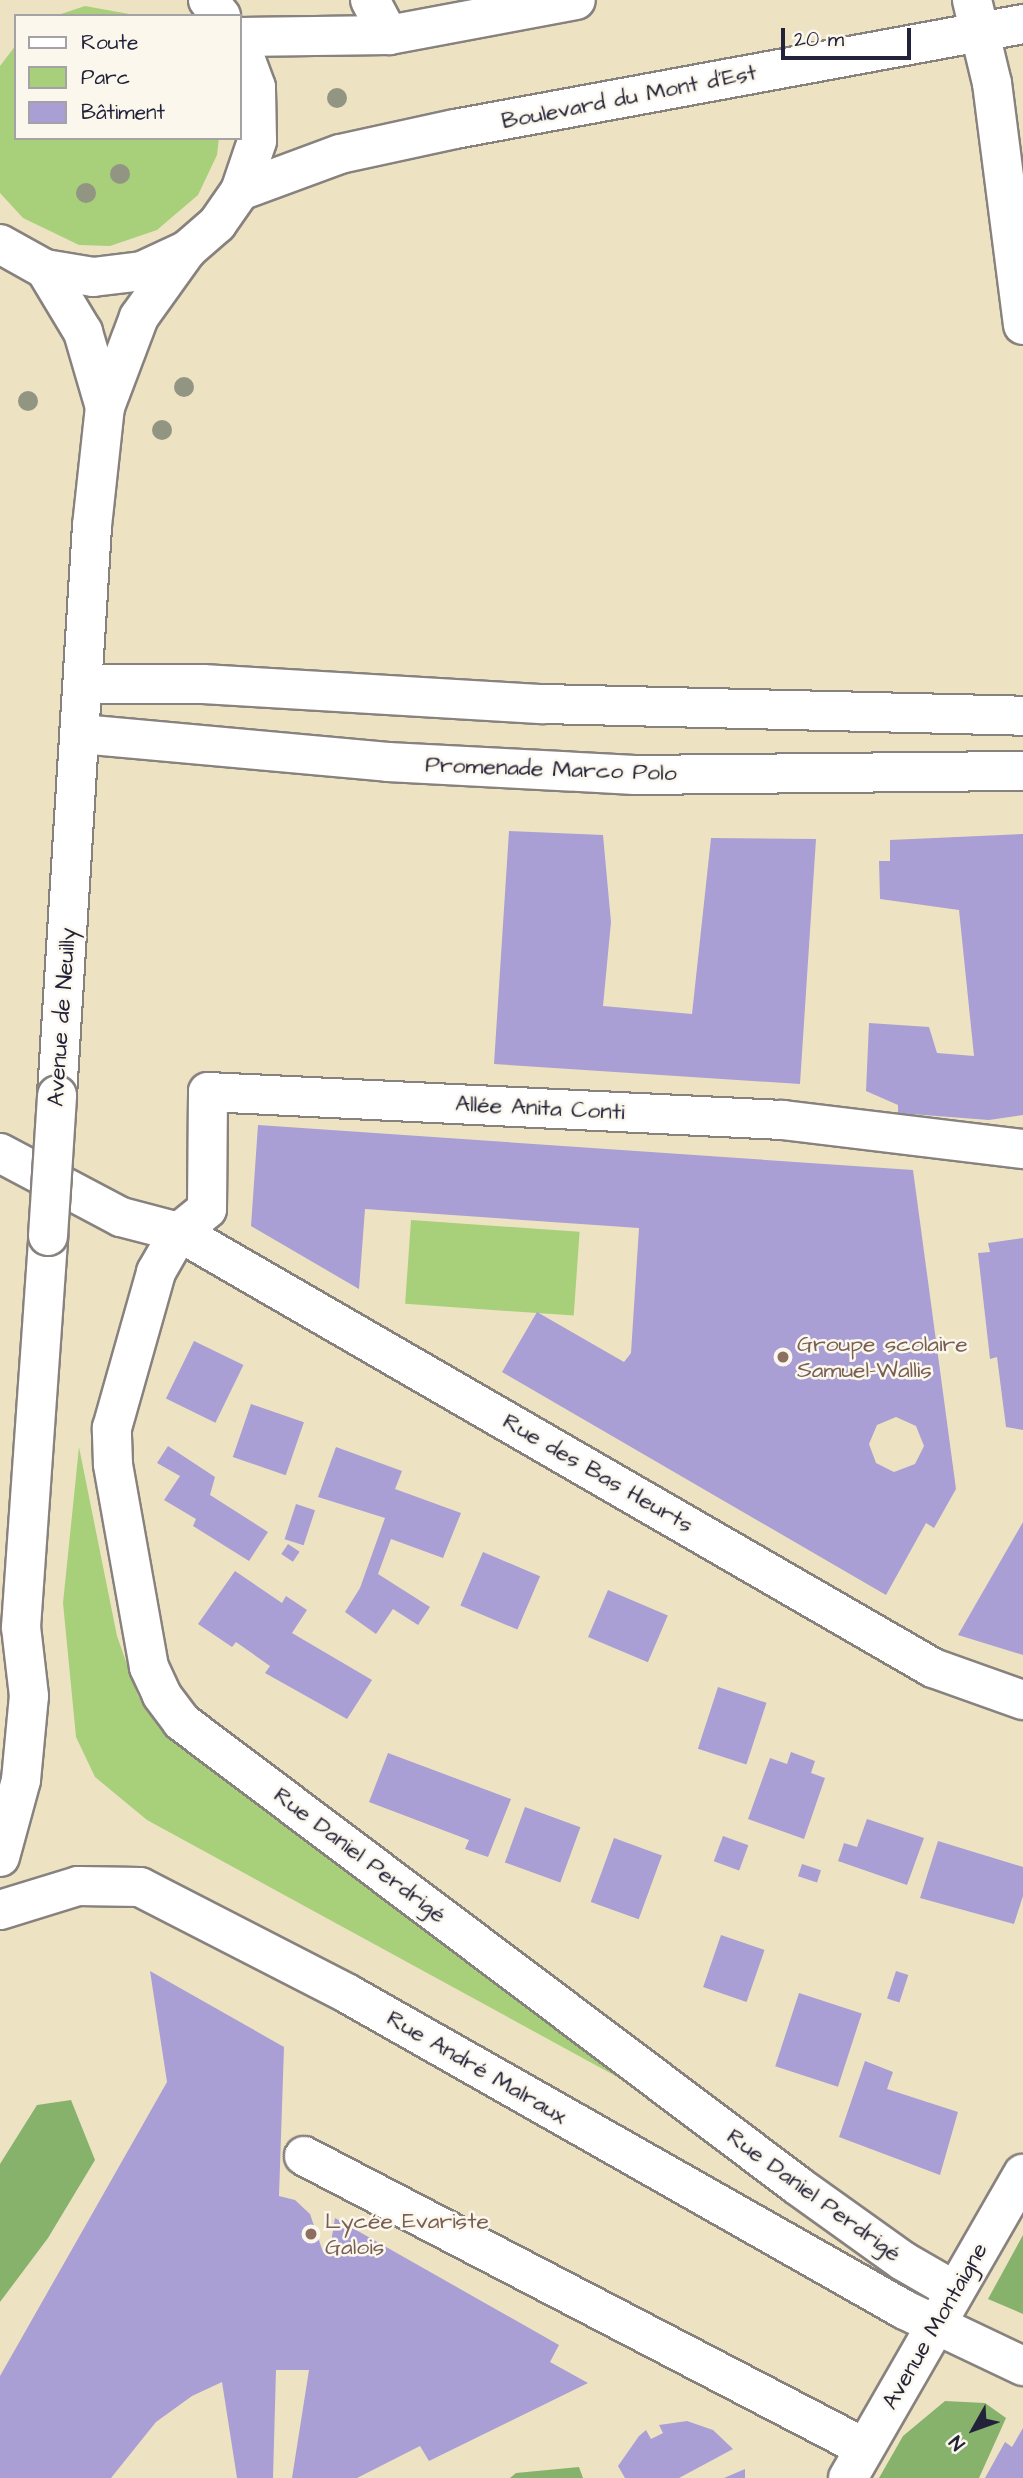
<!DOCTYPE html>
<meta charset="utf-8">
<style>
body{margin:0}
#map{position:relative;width:1023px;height:2478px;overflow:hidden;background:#ede3c3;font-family:"Architects Daughter",sans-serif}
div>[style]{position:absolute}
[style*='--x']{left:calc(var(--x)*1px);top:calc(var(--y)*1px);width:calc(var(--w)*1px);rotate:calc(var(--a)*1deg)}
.green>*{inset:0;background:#a8d07b;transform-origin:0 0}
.forest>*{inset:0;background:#86b26b}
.building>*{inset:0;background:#a99fd4;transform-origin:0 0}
.roads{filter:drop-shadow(2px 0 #88827f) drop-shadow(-2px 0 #88827f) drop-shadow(0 2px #88827f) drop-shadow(0 -2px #88827f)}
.minor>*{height:38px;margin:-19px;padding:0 19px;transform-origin:19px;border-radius:19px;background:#fff}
.major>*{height:38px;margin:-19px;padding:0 19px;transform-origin:19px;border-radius:19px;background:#fff}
.bridges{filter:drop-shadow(2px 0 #88827f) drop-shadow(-2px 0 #88827f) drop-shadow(0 2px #88827f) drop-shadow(0 -2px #88827f)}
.major-bridge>*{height:38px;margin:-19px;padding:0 19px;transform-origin:19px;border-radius:19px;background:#fff}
.trees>*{width:20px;height:20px;margin:-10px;border-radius:50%;background:#939583}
.dots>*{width:19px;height:19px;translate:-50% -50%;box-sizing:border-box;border:4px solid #fbf7ec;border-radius:50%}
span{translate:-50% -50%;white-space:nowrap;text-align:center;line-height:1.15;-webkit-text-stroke:5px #fbf7ec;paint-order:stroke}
.street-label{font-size:23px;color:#22223b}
.education-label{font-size:23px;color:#785e54}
.left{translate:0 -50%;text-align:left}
.legend{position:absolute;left:14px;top:14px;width:228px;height:126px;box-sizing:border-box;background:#fbf7ec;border:2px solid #a4a2a5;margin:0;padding:9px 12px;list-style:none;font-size:21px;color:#22223b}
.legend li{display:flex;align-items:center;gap:14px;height:35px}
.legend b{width:35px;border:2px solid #a4a2a5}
.north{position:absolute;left:939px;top:2394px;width:70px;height:70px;-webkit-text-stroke:5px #fbf7ec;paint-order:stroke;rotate:230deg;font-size:19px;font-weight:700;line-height:28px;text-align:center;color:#22223b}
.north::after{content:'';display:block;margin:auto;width:24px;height:32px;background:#22223b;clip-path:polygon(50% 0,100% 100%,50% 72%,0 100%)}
.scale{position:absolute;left:781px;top:28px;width:130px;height:32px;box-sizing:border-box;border:4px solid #22223b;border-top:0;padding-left:9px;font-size:21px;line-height:24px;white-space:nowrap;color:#22223b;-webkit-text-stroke:5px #fbf7ec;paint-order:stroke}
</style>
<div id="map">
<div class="green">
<i style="clip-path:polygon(85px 6px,129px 14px,135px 16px,55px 16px)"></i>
<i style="clip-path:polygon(16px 45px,16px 138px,219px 138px,217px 155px,198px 195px,157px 230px,110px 246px,79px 245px,23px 218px,0 193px,0 66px)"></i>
<i style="left:411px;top:1220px;width:169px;height:84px;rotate:4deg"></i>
<i style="clip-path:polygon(79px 1447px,117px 1636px,138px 1696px,169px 1739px,621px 2079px,147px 1820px,95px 1777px,76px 1737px,63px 1603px)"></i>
</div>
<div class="forest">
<i style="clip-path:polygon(71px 2100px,95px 2160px,48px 2238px,0 2302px,0 2164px,37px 2105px)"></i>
<i style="clip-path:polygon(1023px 2235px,1023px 2314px,988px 2299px)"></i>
<i style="clip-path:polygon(945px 2401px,985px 2403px,1006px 2418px,979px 2478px,879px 2478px,903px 2436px)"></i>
<i style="clip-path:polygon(579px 2467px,583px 2478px,510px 2478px,516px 2473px)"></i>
</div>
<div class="building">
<i style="clip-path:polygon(509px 831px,603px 835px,611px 922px,603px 1006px,692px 1014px,711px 838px,816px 839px,800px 1084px,494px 1064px)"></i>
<i style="clip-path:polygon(1023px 834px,1023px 1115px,989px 1120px,898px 1113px,898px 1105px,866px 1091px,869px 1023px,929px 1027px,937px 1053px,974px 1056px,959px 910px,880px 899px,879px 861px,890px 861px,890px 840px)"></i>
<i style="clip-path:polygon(evenodd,258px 1125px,913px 1170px,956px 1489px,934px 1528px,926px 1523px,886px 1595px,502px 1372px,537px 1312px,624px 1362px,631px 1353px,639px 1228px,365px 1209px,359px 1289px,251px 1226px,258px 1125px,896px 1417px,916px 1426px,924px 1446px,915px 1464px,894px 1472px,876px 1463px,869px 1444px,877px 1425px,896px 1417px)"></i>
<i style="clip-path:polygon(1023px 1238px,1023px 1430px,1006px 1427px,997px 1357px,990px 1359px,978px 1253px,990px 1252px,988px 1243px)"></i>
<i style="left:194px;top:1341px;width:55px;height:64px;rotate:26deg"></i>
<i style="left:251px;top:1404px;width:56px;height:56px;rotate:19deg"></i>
<i style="clip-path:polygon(168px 1446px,215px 1477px,210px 1495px,268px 1532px,249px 1561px,193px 1526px,196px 1519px,164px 1500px,180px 1476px,157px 1463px)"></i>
<i style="clip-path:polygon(336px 1447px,402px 1471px,395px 1489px,461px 1513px,443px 1558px,391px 1539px,378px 1574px,430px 1607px,418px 1625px,393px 1609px,376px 1634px,345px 1612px,360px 1588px,385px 1518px,318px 1497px)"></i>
<i style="left:296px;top:1504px;width:20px;height:37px;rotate:18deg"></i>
<i style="clip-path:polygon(1023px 1522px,1023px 1655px,958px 1635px)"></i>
<i style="left:288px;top:1544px;width:14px;height:12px;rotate:34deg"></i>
<i style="left:483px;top:1552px;width:62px;height:58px;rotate:23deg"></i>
<i style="clip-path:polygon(235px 1571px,282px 1603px,286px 1596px,307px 1610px,292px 1633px,372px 1680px,347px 1719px,265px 1673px,270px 1666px,236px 1642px,232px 1647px,198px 1624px)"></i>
<i style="left:608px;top:1590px;width:65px;height:51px;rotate:23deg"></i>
<i style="left:718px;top:1687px;width:51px;height:65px;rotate:18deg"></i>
<i style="clip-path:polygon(791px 1752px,815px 1761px,811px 1773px,825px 1778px,804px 1839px,748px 1819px,770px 1758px,787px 1764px)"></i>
<i style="clip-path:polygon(388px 1753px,511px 1799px,488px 1857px,465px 1849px,469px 1840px,369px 1802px)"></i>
<i style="left:525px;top:1807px;width:59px;height:59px;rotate:20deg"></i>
<i style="clip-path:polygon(867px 1819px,924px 1838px,907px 1885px,838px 1861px,844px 1843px,857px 1847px)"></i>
<i style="left:723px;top:1836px;width:27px;height:27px;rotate:20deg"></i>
<i style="left:614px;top:1838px;width:51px;height:68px;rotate:20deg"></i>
<i style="clip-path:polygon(938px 1841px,1023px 1867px,1023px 1896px,1014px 1924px,920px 1898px)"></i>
<i style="left:802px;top:1864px;width:20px;height:13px;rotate:18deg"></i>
<i style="left:721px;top:1935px;width:46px;height:55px;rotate:19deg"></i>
<i style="clip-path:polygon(150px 1971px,284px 2047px,279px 2196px,295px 2200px,310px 2214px,323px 2252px,329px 2255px,335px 2218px,559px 2345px,550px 2362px,588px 2383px,429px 2461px,420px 2446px,357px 2478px,292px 2478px,309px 2370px,276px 2370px,273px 2478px,237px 2478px,222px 2382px,192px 2396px,156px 2422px,111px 2478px,0 2478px,0 2376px,167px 2082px)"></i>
<i style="left:896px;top:1971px;width:13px;height:29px;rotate:18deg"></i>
<i style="left:799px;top:1993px;width:66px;height:77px;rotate:18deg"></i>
<i style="clip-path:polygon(865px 2061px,893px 2072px,887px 2089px,958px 2112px,940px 2175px,839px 2137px)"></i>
<i style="clip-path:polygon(687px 2421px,713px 2430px,733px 2449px,679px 2478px,625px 2478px,618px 2466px,639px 2436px,646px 2430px,651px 2439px,663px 2433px,659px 2425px)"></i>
<i style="clip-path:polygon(1023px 2428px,1023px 2478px,985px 2478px,1005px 2442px,1012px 2447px)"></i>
<i style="clip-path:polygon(745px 2469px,745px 2478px,724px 2478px)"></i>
</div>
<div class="roads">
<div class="minor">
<i style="--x:370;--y:0;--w:40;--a:62"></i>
<i style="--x:972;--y:0;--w:85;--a:76.5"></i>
<i style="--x:992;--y:83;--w:244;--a:82.7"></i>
<i style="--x:85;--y:684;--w:118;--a:0"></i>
<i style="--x:203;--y:684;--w:341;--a:3.4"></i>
<i style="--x:543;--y:704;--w:480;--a:1.4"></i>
<i style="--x:81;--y:734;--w:308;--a:5.2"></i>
<i style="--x:388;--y:762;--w:247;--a:3"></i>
<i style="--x:635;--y:775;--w:388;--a:-0.6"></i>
<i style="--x:0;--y:1153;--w:137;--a:27.9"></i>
<i style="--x:121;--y:1217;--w:60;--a:14.5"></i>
<i style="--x:179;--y:1232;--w:871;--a:30.04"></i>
<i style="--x:933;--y:1668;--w:96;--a:19.6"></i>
<i style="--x:0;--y:1910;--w:82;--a:-17.1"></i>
<i style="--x:78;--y:1886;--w:62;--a:0.9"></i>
<i style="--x:140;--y:1887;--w:234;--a:27.2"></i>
<i style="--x:348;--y:1994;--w:640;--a:29.57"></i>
<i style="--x:905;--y:2310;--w:131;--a:25.4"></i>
<i style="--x:304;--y:2156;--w:632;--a:27.5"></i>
<i style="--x:955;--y:2291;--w:60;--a:-150"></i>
<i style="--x:903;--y:2261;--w:130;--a:-144.4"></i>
<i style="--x:797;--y:2185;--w:770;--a:-143.03"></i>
<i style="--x:182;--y:1722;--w:34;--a:-127"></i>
<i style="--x:162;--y:1695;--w:31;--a:-115"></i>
<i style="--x:149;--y:1667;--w:206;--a:-100.1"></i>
<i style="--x:113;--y:1464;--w:36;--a:-92"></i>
<i style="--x:112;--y:1428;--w:162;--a:-74.2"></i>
<i style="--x:156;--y:1272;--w:46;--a:-60.1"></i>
<i style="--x:179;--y:1232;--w:36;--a:-39"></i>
<i style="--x:207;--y:1209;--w:117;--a:-89.5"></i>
<i style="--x:208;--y:1092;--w:575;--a:2.79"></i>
<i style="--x:782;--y:1120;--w:243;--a:6.9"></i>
<i style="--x:848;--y:2478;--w:351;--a:-60.1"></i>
</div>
<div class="major">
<i style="--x:208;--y:0;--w:21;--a:51"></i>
<i style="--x:240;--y:37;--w:149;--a:-0.8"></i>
<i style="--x:389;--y:35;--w:190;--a:-10.6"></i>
<i style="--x:240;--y:191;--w:107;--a:-20.3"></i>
<i style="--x:340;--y:154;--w:118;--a:-12.3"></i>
<i style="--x:455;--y:129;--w:578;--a:-10.47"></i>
<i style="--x:0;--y:244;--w:51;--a:29.1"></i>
<i style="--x:45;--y:269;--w:49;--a:9.5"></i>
<i style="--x:93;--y:277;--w:49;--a:-7"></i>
<i style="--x:142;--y:271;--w:50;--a:-25"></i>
<i style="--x:187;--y:250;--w:40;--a:-41"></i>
<i style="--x:217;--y:224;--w:40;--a:-55.1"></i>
<i style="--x:240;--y:191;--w:53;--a:-71.2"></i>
<i style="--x:257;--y:141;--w:54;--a:-91.1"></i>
<i style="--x:256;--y:87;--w:46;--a:-110.4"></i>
<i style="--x:45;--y:269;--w:74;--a:58.9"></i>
<i style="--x:83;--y:332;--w:78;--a:73.7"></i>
<i style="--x:57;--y:1095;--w:570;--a:-86.48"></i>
<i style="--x:92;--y:526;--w:120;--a:-83.8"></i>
<i style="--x:105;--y:407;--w:96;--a:-69.3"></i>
<i style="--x:139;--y:317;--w:82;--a:-54.4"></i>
<i style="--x:0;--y:1857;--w:80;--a:-74.7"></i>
<i style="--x:21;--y:1780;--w:84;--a:-84.6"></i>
<i style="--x:29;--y:1696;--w:69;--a:-96.6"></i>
<i style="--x:21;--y:1627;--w:392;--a:-86"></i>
</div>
</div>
<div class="bridges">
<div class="major-bridge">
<i style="--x:48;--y:1236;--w:141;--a:-86.3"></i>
</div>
</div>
<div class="trees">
<i style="left:337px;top:98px"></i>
<i style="left:120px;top:174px"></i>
<i style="left:86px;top:193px"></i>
<i style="left:184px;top:387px"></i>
<i style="left:28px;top:401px"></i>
<i style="left:162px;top:430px"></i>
</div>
<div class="dots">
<i style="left:783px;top:1357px;background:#8d6e63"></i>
<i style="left:311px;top:2234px;background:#8d6e63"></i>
</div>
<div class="street-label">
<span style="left:629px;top:97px;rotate:-11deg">Boulevard du Mont d'Est</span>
<span style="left:551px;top:769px;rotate:2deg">Promenade Marco Polo</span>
<span style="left:62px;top:1017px;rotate:-86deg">Avenue de Neuilly</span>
<span style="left:540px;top:1108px;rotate:3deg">Allée Anita Conti</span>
<span style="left:598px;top:1473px;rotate:30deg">Rue des Bas Heurts</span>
<span style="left:360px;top:1855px;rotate:37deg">Rue Daniel Perdrigé</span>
<span style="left:477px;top:2067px;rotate:30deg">Rue André Malraux</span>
<span style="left:814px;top:2195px;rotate:36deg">Rue Daniel Perdrigé</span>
<span style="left:935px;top:2326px;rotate:-60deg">Avenue Montaigne</span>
</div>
<div class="education-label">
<span class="left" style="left:797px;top:1357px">Groupe scolaire<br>Samuel-Wallis</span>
<span class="left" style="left:325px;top:2234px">Lycée Evariste<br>Galois</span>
</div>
<ul class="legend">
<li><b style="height:9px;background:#fff"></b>Route</li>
<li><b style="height:19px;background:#a8d07b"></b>Parc</li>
<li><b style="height:19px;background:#a99fd4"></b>Bâtiment</li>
</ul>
<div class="north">N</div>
<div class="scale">20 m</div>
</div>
